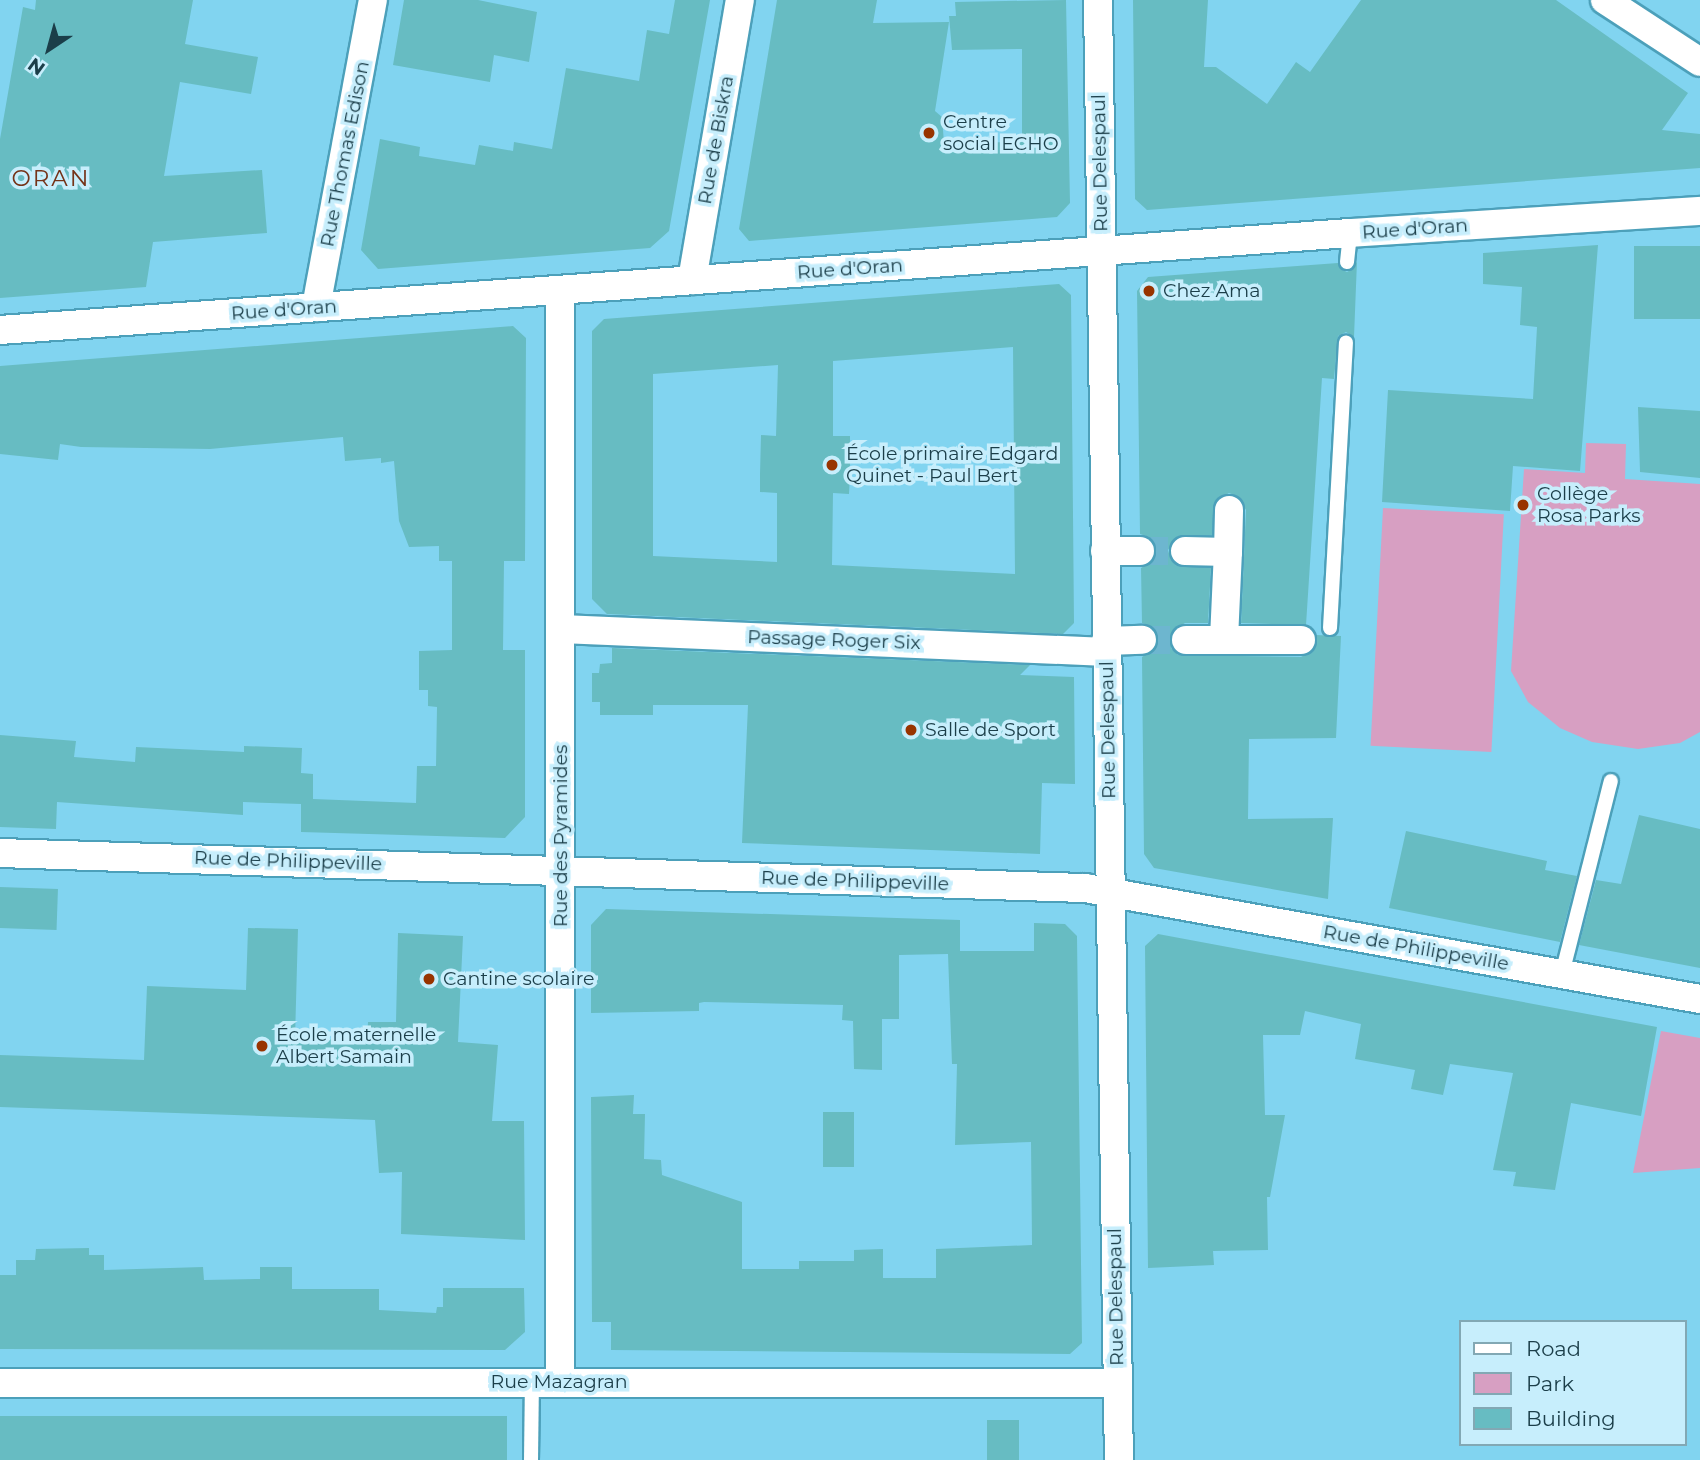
<!DOCTYPE html>
<meta charset="utf-8">
<style>
body{margin:0}
#map{position:relative;width:1700px;height:1460px;overflow:hidden;background:#81d4f0;font-family:Montserrat,sans-serif}
div>[style]{position:absolute}
[style*='--x']{left:calc(var(--x)*1px);top:calc(var(--y)*1px);width:calc(var(--w)*1px);rotate:calc(var(--a)*1deg)}
.green>*{inset:0;background:#d79fc2;transform-origin:0 0}
.building>*{inset:0;background:#67bcc2;transform-origin:0 0}
.street-tunnel>*{height:28px;margin-top:-14px;transform-origin:0;background:repeating-linear-gradient(90deg,#6db6cf 0 28px,transparent 0 42px)}
.roads{filter:drop-shadow(2px 0 #4ca0ba) drop-shadow(-2px 0 #4ca0ba) drop-shadow(0 2px #4ca0ba) drop-shadow(0 -2px #4ca0ba)}
.lane>*{height:14px;margin:-7px;padding:0 7px;transform-origin:7px;border-radius:7px;background:#fff}
.street>*{height:28px;margin:-14px;padding:0 14px;transform-origin:14px;border-radius:14px;background:#fff}
.dots>*{width:19px;height:19px;translate:-50% -50%;box-sizing:border-box;border:4px solid #c7eefc;border-radius:50%}
span{translate:-50% -50%;white-space:nowrap;text-align:center;line-height:1.15;-webkit-text-stroke:7px #c7eefc;paint-order:stroke}
.poi-label{font-size:19px;color:#1b3e49}
.left{translate:0 -50%;text-align:left}
.street-label{font-size:19px;color:#1b3e49}
.quarter-label{font-size:23px;color:#753319;letter-spacing:2px}
.legend{position:absolute;left:1459px;top:1320px;width:228px;height:126px;box-sizing:border-box;background:#c7eefc;border:2px solid #82a8b4;margin:0;padding:9px 12px;list-style:none;font-size:21px;color:#1b3e49}
.legend li{display:flex;align-items:center;gap:14px;height:35px}
.legend b{width:35px;border:2px solid #82a8b4}
.north{position:absolute;left:14px;top:14px;width:70px;height:70px;-webkit-text-stroke:5px #c7eefc;paint-order:stroke;rotate:216deg;font-size:19px;font-weight:700;line-height:28px;text-align:center;color:#1b3e49}
.north::after{content:'';display:block;margin:auto;width:24px;height:32px;background:#1b3e49;clip-path:polygon(50% 0,100% 100%,50% 72%,0 100%)}
</style>
<div id="map">
<div class="green">
<i style="clip-path:polygon(1586px 443px,1626px 444px,1625px 479px,1700px 484px,1700px 732px,1680px 743px,1638px 749px,1592px 742px,1560px 728px,1528px 702px,1511px 671px,1524px 469px,1585px 473px)"></i>
<i style="left:1383px;top:508px;width:121px;height:238px;rotate:3deg"></i>
<i style="clip-path:polygon(1661px 1031px,1700px 1038px,1700px 1168px,1633px 1173px)"></i>
</div>
<div class="building">
<i style="clip-path:polygon(36px 0,193px 0,185px 44px,258px 57px,251px 94px,180px 82px,164px 176px,262px 170px,267px 233px,153px 242px,146px 287px,0 298px,0 139px,23px 7px,35px 10px)"></i>
<i style="clip-path:polygon(404px 0,478px 0,537px 12px,529px 62px,494px 55px,490px 82px,393px 65px)"></i>
<i style="clip-path:polygon(675px 0,710px 0,669px 231px,650px 248px,378px 269px,361px 250px,380px 139px,420px 147px,419px 156px,475px 165px,479px 145px,513px 151px,514px 142px,552px 149px,566px 68px,639px 81px,647px 30px,669px 34px)"></i>
<i style="clip-path:polygon(777px 0,877px 0,873px 23px,949px 22px,935px 111px,942px 117px,944px 143px,1022px 142px,1022px 49px,952px 50px,949px 16px,956px 16px,955px 2px,1066px 0,1070px 203px,1057px 217px,749px 241px,739px 229px)"></i>
<i style="clip-path:polygon(1133px 0,1208px 0,1204px 67px,1216px 67px,1267px 104px,1296px 62px,1310px 72px,1361px 0,1556px 0,1688px 93px,1662px 130px,1700px 134px,1700px 168px,1147px 210px,1135px 199px)"></i>
<i style="clip-path:polygon(1598px 245px,1580px 471px,1513px 466px,1510px 511px,1382px 502px,1388px 390px,1533px 399px,1537px 327px,1520px 325px,1522px 287px,1483px 284px,1483px 253px)"></i>
<i style="left:1634px;top:246px;width:66px;height:73px"></i>
<i style="clip-path:polygon(1357px 261px,1354px 337px,1346px 332px,1338px 336px,1334px 379px,1322px 378px,1306px 625px,1241px 623px,1246px 510px,1237px 496px,1229px 493px,1215px 501px,1212px 535px,1178px 536px,1168px 550px,1171px 560px,1177px 565px,1211px 568px,1208px 623px,1185px 623px,1172px 631px,1171px 648px,1178px 655px,1301px 657px,1315px 649px,1316px 635px,1341px 636px,1336px 738px,1249px 739px,1248px 819px,1333px 818px,1328px 899px,1154px 868px,1144px 854px,1142px 657px,1156px 648px,1159px 639px,1150px 626px,1142px 623px,1141px 568px,1154px 560px,1157px 550px,1149px 537px,1140px 534px,1137px 291px,1148px 277px,1338px 263px,1341px 269px,1347px 272px,1354px 268px)"></i>
<i style="clip-path:polygon(evenodd,1059px 284px,1071px 295px,1074px 623px,1063px 634px,607px 614px,592px 599px,592px 331px,604px 319px,1059px 284px,1013px 347px,1015px 574px,832px 565px,833px 493px,849px 494px,850px 475px,850px 436px,833px 436px,833px 361px,1013px 347px,1059px 284px,778px 365px,776px 436px,761px 435px,760px 474px,760px 492px,777px 493px,777px 562px,653px 556px,653px 374px,778px 365px)"></i>
<i style="clip-path:polygon(513px 326px,526px 338px,525px 561px,504px 561px,503px 650px,525px 650px,525px 817px,505px 838px,301px 832px,301px 804px,243px 802px,243px 815px,57px 802px,56px 829px,0 827px,0 735px,76px 741px,74px 757px,135px 762px,136px 747px,244px 752px,244px 746px,302px 748px,301px 773px,313px 774px,313px 799px,416px 803px,417px 766px,436px 766px,437px 707px,428px 706px,428px 690px,419px 690px,419px 651px,452px 650px,452px 561px,439px 561px,439px 546px,409px 547px,399px 521px,394px 461px,381px 463px,381px 458px,345px 461px,343px 437px,210px 449px,81px 447px,60px 444px,58px 460px,0 454px,0 366px)"></i>
<i style="clip-path:polygon(1638px 407px,1700px 411px,1700px 478px,1640px 472px)"></i>
<i style="clip-path:polygon(612px 648px,1030px 665px,1020px 675px,1074px 677px,1075px 784px,1042px 783px,1040px 854px,742px 843px,748px 705px,653px 705px,653px 715px,600px 715px,600px 702px,592px 702px,592px 673px,599px 673px,600px 664px,612px 663px)"></i>
<i style="clip-path:polygon(1639px 815px,1700px 829px,1700px 968px,1579px 945px,1596px 880px,1621px 884px)"></i>
<i style="clip-path:polygon(1406px 831px,1547px 861px,1545px 870px,1577px 876px,1560px 942px,1389px 908px)"></i>
<i style="left:0;top:887px;width:58px;height:41px;rotate:2deg"></i>
<i style="clip-path:polygon(606px 909px,960px 920px,960px 951px,1034px 951px,1034px 923px,1065px 924px,1077px 936px,1082px 1343px,1070px 1354px,611px 1350px,611px 1322px,592px 1322px,591px 1097px,634px 1095px,633px 1114px,645px 1114px,644px 1159px,661px 1160px,662px 1175px,742px 1202px,742px 1269px,799px 1269px,799px 1261px,854px 1261px,854px 1250px,883px 1249px,883px 1278px,936px 1278px,936px 1249px,1032px 1245px,1031px 1142px,955px 1145px,957px 1064px,952px 1064px,948px 954px,899px 955px,899px 1019px,882px 1019px,882px 1070px,854px 1069px,853px 1021px,842px 1020px,843px 1005px,704px 1002px,699px 1003px,699px 1011px,591px 1013px,591px 925px)"></i>
<i style="clip-path:polygon(248px 928px,298px 929px,295px 1039px,367px 1039px,368px 1022px,396px 1022px,398px 933px,463px 936px,458px 1042px,498px 1045px,492px 1121px,524px 1121px,525px 1240px,401px 1234px,402px 1172px,379px 1173px,375px 1120px,0 1107px,0 1055px,144px 1060px,147px 986px,246px 990px)"></i>
<i style="clip-path:polygon(1158px 934px,1657px 1027px,1641px 1116px,1571px 1103px,1555px 1190px,1513px 1186px,1516px 1172px,1493px 1170px,1513px 1073px,1450px 1064px,1443px 1095px,1411px 1089px,1415px 1070px,1355px 1059px,1361px 1024px,1305px 1011px,1300px 1035px,1263px 1035px,1265px 1115px,1285px 1115px,1270px 1197px,1267px 1197px,1268px 1250px,1213px 1251px,1214px 1265px,1148px 1268px,1145px 946px)"></i>
<i style="left:823px;top:1112px;width:31px;height:55px"></i>
<i style="clip-path:polygon(89px 1248px,89px 1255px,104px 1255px,104px 1270px,203px 1267px,204px 1280px,260px 1279px,260px 1267px,292px 1267px,292px 1289px,379px 1289px,379px 1310px,436px 1313px,437px 1307px,443px 1307px,443px 1288px,524px 1288px,525px 1332px,505px 1350px,0 1349px,0 1275px,16px 1275px,16px 1260px,35px 1260px,36px 1249px)"></i>
<i style="left:0;top:1416px;width:507px;height:44px"></i>
<i style="left:987px;top:1420px;width:32px;height:40px"></i>
</div>
<div class="street-tunnel">
<i style="--x:1140;--y:551;--w:45;--a:0"></i>
<i style="--x:1142;--y:640;--w:44;--a:0"></i>
</div>
<div class="roads">
<div class="lane">
<i style="--x:1347;--y:262;--w:29;--a:-84"></i>
<i style="--x:1330;--y:628;--w:286;--a:-86.8"></i>
<i style="--x:1562;--y:974;--w:199;--a:-75.8"></i>
<i style="--x:531;--y:1460;--w:78;--a:-89.3"></i>
</div>
<div class="street">
<i style="--x:1098;--y:0;--w:1460;--a:89.18"></i>
<i style="--x:1605;--y:0;--w:113;--a:33.1"></i>
<i style="--x:692;--y:280;--w:284;--a:-80.3"></i>
<i style="--x:560;--y:290;--w:1092;--a:90"></i>
<i style="--x:316;--y:307;--w:312;--a:-79.5"></i>
<i style="--x:0;--y:330;--w:1353;--a:-4.11"></i>
<i style="--x:1350;--y:233;--w:351;--a:-3.6"></i>
<i style="--x:1105;--y:551;--w:35;--a:0"></i>
<i style="--x:1185;--y:551;--w:43;--a:1.3"></i>
<i style="--x:1228;--y:552;--w:42;--a:-88.6"></i>
<i style="--x:561;--y:629;--w:546;--a:2.41"></i>
<i style="--x:1224;--y:639;--w:87;--a:-87.4"></i>
<i style="--x:1186;--y:640;--w:115;--a:0"></i>
<i style="--x:1106;--y:641;--w:36;--a:-2"></i>
<i style="--x:0;--y:853;--w:1086;--a:1.85"></i>
<i style="--x:1085;--y:888;--w:625;--a:10.23"></i>
<i style="--x:0;--y:1383;--w:1118;--a:0"></i>
</div>
</div>
<div class="dots">
<i style="left:929px;top:133px;background:#983400"></i>
<i style="left:1149px;top:291px;background:#983400"></i>
<i style="left:832px;top:465px;background:#983400"></i>
<i style="left:1523px;top:505px;background:#983400"></i>
<i style="left:911px;top:730px;background:#983400"></i>
<i style="left:429px;top:979px;background:#983400"></i>
<i style="left:262px;top:1046px;background:#983400"></i>
</div>
<div class="poi-label">
<span class="left" style="left:943px;top:133px">Centre<br>social ECHO</span>
<span class="left" style="left:1163px;top:291px">Chez Ama</span>
<span class="left" style="left:846px;top:465px">École primaire Edgard<br>Quinet - Paul Bert</span>
<span class="left" style="left:1537px;top:505px">Collège<br>Rosa Parks</span>
<span class="left" style="left:925px;top:730px">Salle de Sport</span>
<span class="left" style="left:443px;top:979px">Cantine scolaire</span>
<span class="left" style="left:276px;top:1046px">École maternelle<br>Albert Samain</span>
</div>
<div class="street-label">
<span style="left:716px;top:140px;rotate:-80deg">Rue de Biskra</span>
<span style="left:345px;top:154px;rotate:-79deg">Rue Thomas Edison</span>
<span style="left:1100px;top:163px;rotate:-91deg">Rue Delespaul</span>
<span style="left:1415px;top:229px;rotate:-4deg">Rue d'Oran</span>
<span style="left:850px;top:269px;rotate:-4deg">Rue d'Oran</span>
<span style="left:284px;top:310px;rotate:-4deg">Rue d'Oran</span>
<span style="left:834px;top:640px;rotate:2deg">Passage Roger Six</span>
<span style="left:1108px;top:730px;rotate:-91deg">Rue Delespaul</span>
<span style="left:561px;top:836px;rotate:-90deg">Rue des Pyramides</span>
<span style="left:288px;top:861px;rotate:2deg">Rue de Philippeville</span>
<span style="left:855px;top:881px;rotate:2deg">Rue de Philippeville</span>
<span style="left:1416px;top:948px;rotate:10deg">Rue de Philippeville</span>
<span style="left:1116px;top:1297px;rotate:-91deg">Rue Delespaul</span>
<span style="left:559px;top:1382px">Rue Mazagran</span>
</div>
<div class="quarter-label">
<span style="left:51px;top:178px">ORAN</span>
</div>
<ul class="legend">
<li><b style="height:9px;background:#fff"></b>Road</li>
<li><b style="height:19px;background:#d79fc2"></b>Park</li>
<li><b style="height:19px;background:#67bcc2"></b>Building</li>
</ul>
<div class="north">N</div>
</div>
